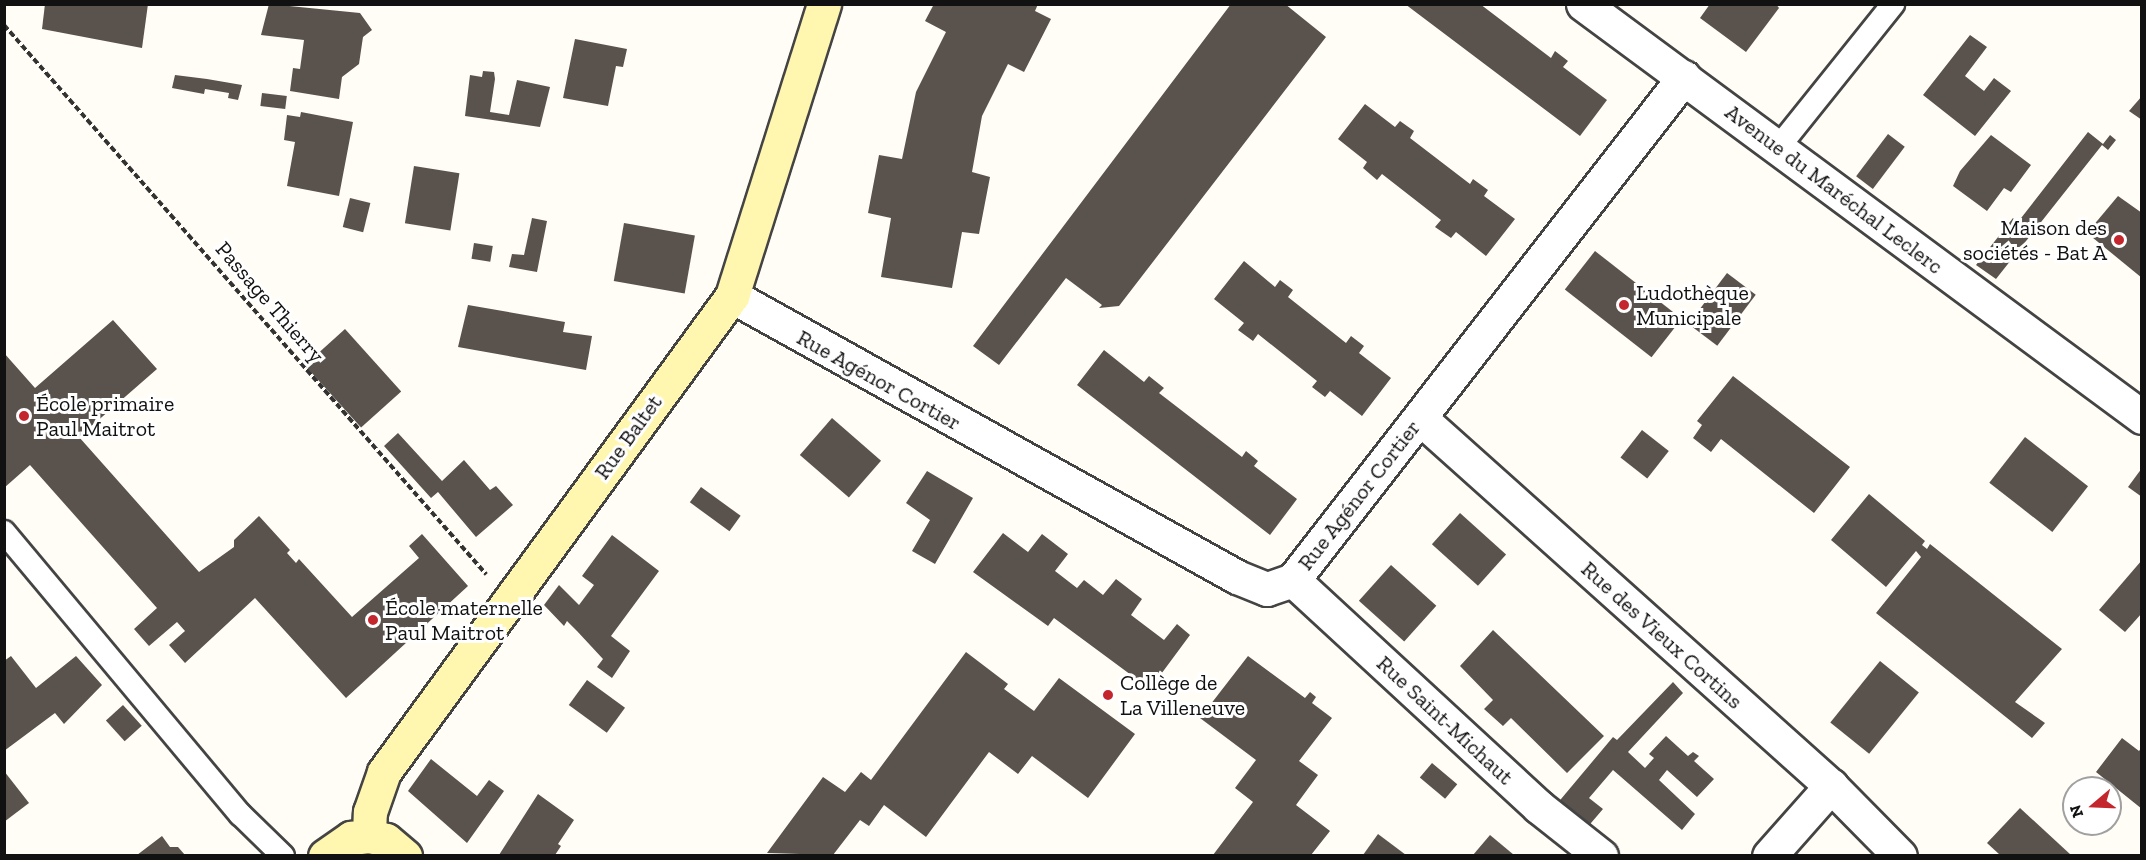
<!DOCTYPE html>
<meta charset="utf-8">
<style>
body{margin:0}
#map{position:relative;width:2146px;height:860px;overflow:hidden;background:#fffdf5;font-family:"Zilla Slab",serif}
div>[style]{position:absolute}
[style*='--x']{left:calc(var(--x)*1px);top:calc(var(--y)*1px);width:calc(var(--w)*1px);rotate:calc(var(--a)*1deg)}
.building>*{inset:0;background:#5a524d;transform-origin:0 0}
.path>*{height:4px;margin-top:-2px;transform-origin:0;background:repeating-linear-gradient(90deg,#333 0 6px,transparent 0 9px)}
.roads{filter:drop-shadow(2px 0 #444) drop-shadow(-2px 0 #444) drop-shadow(0 2px #444) drop-shadow(0 -2px #444)}
.lane>*{height:22px;margin:-11px;padding:0 11px;transform-origin:11px;border-radius:11px;background:#fff}
.street>*{height:33px;margin:-16.5px;padding:0 16.5px;transform-origin:16.5px;border-radius:16.5px;background:#fff}
.secondary>*{height:33px;margin:-16.5px;padding:0 16.5px;transform-origin:16.5px;border-radius:16.5px;background:#fff6b0}
.dots>*{width:16px;height:16px;translate:-50% -50%;box-sizing:border-box;border:3px solid #fff;border-radius:50%}
span{translate:-50% -50%;white-space:nowrap;text-align:center;line-height:1.15;-webkit-text-stroke:6px #fff;paint-order:stroke}
.street-label{font-size:22px;color:#111}
.poi-label{font-size:22px;color:#111}
.right{translate:-100% -50%;text-align:right}
.left{translate:0 -50%;text-align:left}
.frame{position:absolute;inset:0;border:6px solid #111;pointer-events:none}
.north{position:absolute;left:2062px;top:776px;width:60px;height:60px;box-sizing:border-box;background:#fff;border:2px solid #a0a0a0;border-radius:50%;rotate:251deg;font-size:16px;font-weight:700;line-height:24px;text-align:center;color:#111}
.north::after{content:'';display:block;margin:auto;width:21px;height:27px;background:#c4262e;clip-path:polygon(50% 0,100% 100%,50% 72%,0 100%)}
</style>
<div id="map">
<div class="building">
<i style="clip-path:polygon(45px 4px,148px 4px,142px 48px,42px 29px)"></i>
<i style="clip-path:polygon(269px 4px,360px 13px,372px 30px,363px 37px,359px 64px,342px 77px,339px 99px,290px 91px,293px 68px,300px 69px,304px 40px,261px 35px)"></i>
<i style="clip-path:polygon(934px 4px,1038px 4px,1035px 11px,1051px 19px,1024px 72px,1008px 64px,982px 116px,972px 172px,990px 177px,979px 234px,962px 232px,952px 288px,881px 277px,891px 218px,868px 213px,879px 155px,902px 159px,916px 92px,946px 32px,925px 21px)"></i>
<i style="clip-path:polygon(1231px 4px,1285px 4px,1326px 37px,1119px 306px,1099px 308px,1102px 305px,1066px 278px,999px 365px,973px 346px)"></i>
<i style="clip-path:polygon(1405px 4px,1480px 4px,1551px 58px,1555px 51px,1568px 61px,1563px 67px,1607px 100px,1580px 136px)"></i>
<i style="clip-path:polygon(1710px 4px,1776px 4px,1779px 8px,1746px 52px,1700px 18px)"></i>
<i style="clip-path:polygon(1970px 35px,1987px 47px,1965px 76px,1984px 91px,1994px 78px,2011px 91px,1975px 136px,1923px 95px)"></i>
<i style="clip-path:polygon(575px 39px,627px 49px,623px 67px,616px 66px,608px 106px,563px 98px)"></i>
<i style="clip-path:polygon(483px 71px,494px 72px,495px 79px,490px 112px,509px 115px,517px 80px,550px 87px,540px 127px,465px 116px,470px 75px,482px 77px)"></i>
<i style="clip-path:polygon(175px 75px,207px 79px,242px 85px,238px 100px,228px 98px,229px 93px,205px 89px,204px 94px,172px 88px)"></i>
<i style="left:262px;top:93px;width:25px;height:13px;rotate:7deg"></i>
<i style="clip-path:polygon(2142px 96px,2142px 120px,2129px 111px)"></i>
<i style="clip-path:polygon(1365px 104px,1395px 127px,1400px 121px,1414px 131px,1410px 138px,1470px 184px,1473px 179px,1488px 190px,1484px 196px,1515px 219px,1486px 256px,1456px 232px,1451px 238px,1435px 227px,1441px 220px,1382px 174px,1377px 180px,1363px 168px,1367px 162px,1338px 139px)"></i>
<i style="clip-path:polygon(301px 112px,353px 122px,339px 196px,287px 186px,295px 142px,284px 140px,287px 115px,300px 117px)"></i>
<i style="clip-path:polygon(2088px 132px,2103px 144px,2110px 135px,2116px 140px,2108px 150px,2102px 145px,1996px 279px,1976px 265px,2013px 218px,2018px 222px)"></i>
<i style="left:1888px;top:134px;width:21px;height:53px;rotate:37deg"></i>
<i style="clip-path:polygon(1991px 135px,2031px 165px,2011px 192px,2004px 188px,1987px 211px,1953px 186px,1960px 171px)"></i>
<i style="left:414px;top:166px;width:46px;height:58px;rotate:9deg"></i>
<i style="clip-path:polygon(2118px 196px,2142px 213px,2142px 278px,2087px 233px)"></i>
<i style="left:350px;top:198px;width:21px;height:30px;rotate:14deg"></i>
<i style="clip-path:polygon(532px 218px,547px 221px,537px 272px,509px 267px,512px 254px,524px 255px)"></i>
<i style="left:624px;top:223px;width:72px;height:59px;rotate:10deg"></i>
<i style="left:474px;top:243px;width:19px;height:16px;rotate:9deg"></i>
<i style="left:1595px;top:251px;width:110px;height:49px;rotate:38deg"></i>
<i style="clip-path:polygon(1244px 261px,1275px 287px,1280px 280px,1293px 290px,1288px 297px,1346px 343px,1351px 336px,1364px 346px,1359px 353px,1391px 378px,1362px 416px,1330px 391px,1325px 397px,1312px 387px,1317px 381px,1258px 334px,1253px 341px,1238px 330px,1244px 323px,1214px 299px)"></i>
<i style="left:1727px;top:273px;width:36px;height:64px;rotate:37deg"></i>
<i style="clip-path:polygon(468px 305px,565px 322px,563px 332px,592px 336px,586px 370px,458px 347px)"></i>
<i style="clip-path:polygon(113px 320px,157px 369px,79px 437px,199px 572px,234px 547px,234px 540px,259px 516px,290px 550px,287px 553px,296px 563px,299px 559px,352px 617px,419px 558px,409px 546px,422px 534px,468px 586px,346px 698px,255px 598px,185px 663px,169px 645px,185px 631px,177px 622px,149px 646px,134px 629px,157px 608px,30px 465px,4px 488px,4px 353px,35px 388px)"></i>
<i style="left:345px;top:329px;width:84px;height:54px;rotate:48deg"></i>
<i style="clip-path:polygon(1104px 350px,1144px 382px,1149px 376px,1164px 388px,1159px 393px,1242px 457px,1246px 451px,1258px 461px,1254px 466px,1297px 499px,1270px 535px,1077px 385px)"></i>
<i style="clip-path:polygon(1733px 376px,1850px 467px,1814px 513px,1721px 439px,1711px 452px,1693px 438px,1702px 425px,1697px 421px)"></i>
<i style="left:832px;top:418px;width:65px;height:49px;rotate:41deg"></i>
<i style="left:1642px;top:430px;width:34px;height:35px;rotate:38deg"></i>
<i style="clip-path:polygon(398px 433px,442px 481px,464px 460px,490px 490px,496px 486px,513px 505px,476px 537px,438px 492px,431px 498px,384px 446px)"></i>
<i style="left:2025px;top:437px;width:80px;height:58px;rotate:38deg"></i>
<i style="clip-path:polygon(2142px 468px,2142px 497px,2128px 487px)"></i>
<i style="clip-path:polygon(927px 471px,973px 498px,935px 564px,912px 551px,930px 520px,906px 503px)"></i>
<i style="left:701px;top:487px;width:49px;height:19px;rotate:36deg"></i>
<i style="clip-path:polygon(1869px 494px,1925px 541px,1922px 545px,1927px 549px,1930px 544px,2062px 649px,2015px 702px,2045px 723px,2032px 738px,1876px 613px,1921px 557px,1916px 551px,1886px 587px,1831px 540px)"></i>
<i style="left:1460px;top:513px;width:62px;height:42px;rotate:42deg"></i>
<i style="clip-path:polygon(1003px 533px,1028px 552px,1042px 534px,1068px 554px,1055px 571px,1077px 588px,1084px 580px,1103px 595px,1116px 579px,1142px 599px,1131px 615px,1164px 640px,1177px 624px,1190px 635px,1150px 689px,1054px 618px,1048px 626px,973px 572px)"></i>
<i style="clip-path:polygon(612px 535px,659px 571px,611px 636px,630px 651px,612px 678px,597px 667px,603px 659px,577px 631px,567px 621px,564px 626px,544px 605px,559px 585px,579px 605px,594px 585px,582px 576px)"></i>
<i style="clip-path:polygon(2142px 560px,2142px 613px,2125px 632px,2099px 610px)"></i>
<i style="left:1391px;top:565px;width:61px;height:48px;rotate:42deg"></i>
<i style="clip-path:polygon(1493px 630px,1604px 736px,1567px 773px,1511px 718px,1503px 726px,1484px 709px,1493px 700px,1460px 666px)"></i>
<i style="clip-path:polygon(966px 652px,1008px 684px,1004px 689px,1034px 711px,1059px 678px,1135px 734px,1088px 798px,1032px 756px,1018px 774px,989px 752px,926px 837px,884px 805px,869px 826px,860px 820px,833px 855px,767px 853px,823px 777px,845px 792px,861px 772px,871px 780px)"></i>
<i style="clip-path:polygon(11px 656px,36px 688px,76px 656px,102px 685px,64px 724px,55px 713px,4px 751px,4px 661px)"></i>
<i style="clip-path:polygon(1248px 656px,1305px 698px,1310px 692px,1316px 697px,1312px 703px,1332px 718px,1299px 761px,1318px 775px,1296px 805px,1330px 831px,1311px 855px,1213px 855px,1253px 802px,1235px 788px,1256px 760px,1200px 718px)"></i>
<i style="left:1880px;top:661px;width:50px;height:79px;rotate:39deg"></i>
<i style="left:587px;top:680px;width:47px;height:31px;rotate:36deg"></i>
<i style="clip-path:polygon(1673px 682px,1683px 693px,1628px 752px,1645px 768px,1654px 758px,1649px 754px,1666px 736px,1688px 756px,1693px 752px,1699px 756px,1694px 761px,1714px 779px,1697px 797px,1667px 770px,1659px 780px,1695px 814px,1682px 830px,1613px 770px,1589px 798px,1603px 809px,1585px 830px,1556px 805px,1613px 737px,1617px 740px)"></i>
<i style="left:123px;top:705px;width:28px;height:23px;rotate:48deg"></i>
<i style="clip-path:polygon(2122px 738px,2139px 751px,2142px 747px,2142px 809px,2096px 772px)"></i>
<i style="clip-path:polygon(431px 759px,477px 796px,489px 780px,504px 791px,467px 843px,408px 791px)"></i>
<i style="left:1432px;top:763px;width:33px;height:19px;rotate:40deg"></i>
<i style="clip-path:polygon(4px 771px,29px 803px,4px 822px)"></i>
<i style="clip-path:polygon(538px 794px,574px 820px,558px 844px,561px 846px,555px 855px,499px 855px)"></i>
<i style="clip-path:polygon(2020px 808px,2071px 855px,2000px 855px,1987px 843px)"></i>
<i style="clip-path:polygon(1378px 834px,1406px 855px,1363px 855px)"></i>
<i style="clip-path:polygon(1490px 835px,1514px 855px,1473px 855px)"></i>
<i style="clip-path:polygon(162px 836px,170px 847px,178px 847px,185px 855px,137px 855px)"></i>
</div>
<div class="path">
<i style="--x:4;--y:25;--w:731;--a:48.72"></i>
</div>
<div class="roads">
<div class="lane">
<i style="--x:1777;--y:149;--w:186;--a:-51.3"></i>
<i style="--x:4;--y:532;--w:368;--a:50.1"></i>
<i style="--x:240;--y:814;--w:60;--a:44.3"></i>
</div>
<div class="street">
<i style="--x:1583;--y:4;--w:695;--a:36.46"></i>
<i style="--x:732;--y:296;--w:578;--a:29.09"></i>
<i style="--x:1237;--y:577;--w:32;--a:22"></i>
<i style="--x:1267;--y:589;--w:28;--a:-19"></i>
<i style="--x:1293;--y:580;--w:637;--a:-52.14"></i>
<i style="--x:1420;--y:418;--w:552;--a:41.84"></i>
<i style="--x:1831;--y:786;--w:98;--a:45.4"></i>
<i style="--x:1293;--y:580;--w:335;--a:42.7"></i>
<i style="--x:1539;--y:807;--w:79;--a:38.3"></i>
<i style="--x:1769;--y:856;--w:94;--a:-48.5"></i>
</div>
<div class="secondary">
<i style="--x:369;--y:836;--w:24;--a:-88"></i>
<i style="--x:370;--y:812;--w:42;--a:-70.7"></i>
<i style="--x:384;--y:772;--w:590;--a:-53.83"></i>
<i style="--x:732;--y:296;--w:306;--a:-72.5"></i>
<i style="--x:325;--y:856;--w:32;--a:-35"></i>
<i style="--x:351;--y:838;--w:18;--a:-6"></i>
<i style="--x:369;--y:836;--w:17;--a:13"></i>
<i style="--x:386;--y:840;--w:25;--a:40"></i>
</div>
</div>
<div class="dots">
<i style="left:2119px;top:240px;background:#c4262e"></i>
<i style="left:1624px;top:305px;background:#c4262e"></i>
<i style="left:24px;top:416px;background:#c4262e"></i>
<i style="left:373px;top:620px;background:#c4262e"></i>
<i style="left:1108px;top:695px;background:#c4262e"></i>
</div>
<div class="street-label">
<span style="left:1834px;top:189px;rotate:37deg">Avenue du Maréchal Leclerc</span>
<span style="left:270px;top:302px;rotate:49deg">Passage Thierry</span>
<span style="left:879px;top:380px;rotate:29deg">Rue Agénor Cortier</span>
<span style="left:628px;top:437px;rotate:-54deg">Rue Baltet</span>
<span style="left:1359px;top:495px;rotate:-52deg">Rue Agénor Cortier</span>
<span style="left:1662px;top:635px;rotate:42deg">Rue des Vieux Cortins</span>
<span style="left:1445px;top:720px;rotate:43deg">Rue Saint-Michaut</span>
</div>
<div class="poi-label">
<span class="right" style="left:2107px;top:240px">Maison des<br>sociétés - Bat A</span>
<span class="left" style="left:1636px;top:305px">Ludothèque<br>Municipale</span>
<span class="left" style="left:36px;top:416px">École primaire<br>Paul Maitrot</span>
<span class="left" style="left:385px;top:620px">École maternelle<br>Paul Maitrot</span>
<span class="left" style="left:1120px;top:695px">Collège de<br>La Villeneuve</span>
</div>
<div class="frame"></div>
<div class="north">N</div>
</div>
